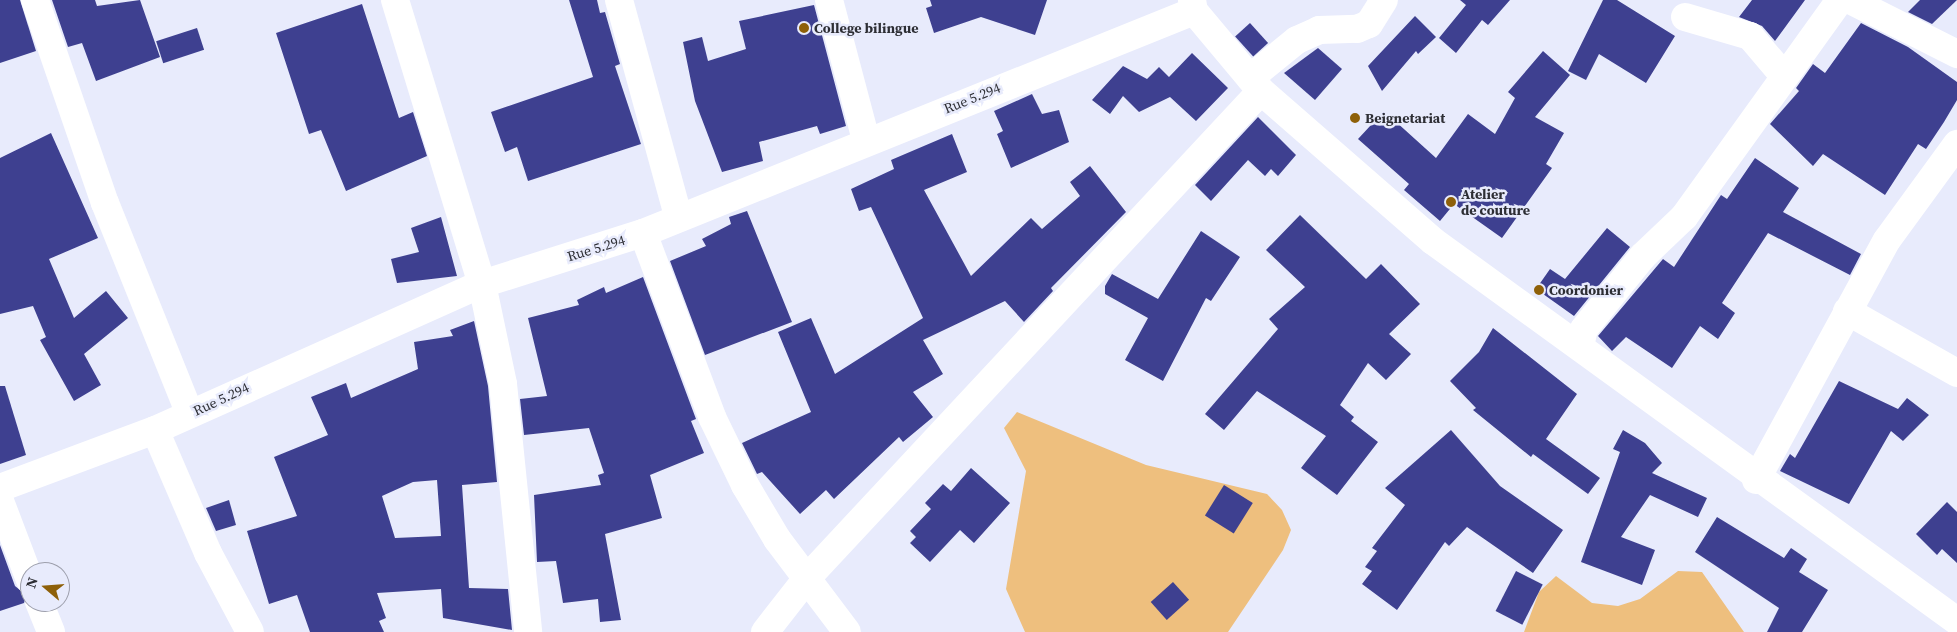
<!DOCTYPE html>
<style>
body{margin:0}
#map{position:relative;width:1957px;height:632px;overflow:hidden;background:#e8ebfc;font-family:"Source Serif 4",serif}
div>[style]{position:absolute}
[style*='--x']{left:calc(var(--x)*1px);top:calc(var(--y)*1px);width:calc(var(--w)*1px);rotate:calc(var(--a)*1deg)}
.green>*{inset:0;background:#eebf7e}
.building>*{inset:0;background:#3e4090;transform-origin:0 0}
.minor>*{height:28px;margin:-14px;padding:0 14px;transform-origin:14px;border-radius:14px;background:#fff}
.dots>*{width:14px;height:14px;translate:-50% -50%;box-sizing:border-box;border:2px solid #e8ebfc;border-radius:50%}
span{translate:-50% -50%;white-space:nowrap;text-align:center;line-height:1.15;-webkit-text-stroke:5px #e8ebfc;paint-order:stroke}
.poi-label{font-size:14px;color:#2d2e34;font-weight:700}
.left{translate:0 -50%;text-align:left}
.street-label{font-size:14px;color:#2d2e34}
.north{position:absolute;left:20px;top:562px;width:50px;height:50px;box-sizing:border-box;background:#e8ebfc;border:1px solid #9d9fac;border-radius:50%;rotate:288deg;font-size:14px;font-weight:700;line-height:20px;text-align:center;color:#2d2e34}
.north::after{content:'';display:block;margin:auto;width:18px;height:22px;background:#8e6009;clip-path:polygon(50% 0,100% 100%,50% 72%,0 100%)}
</style>
<div id="map">
<div class="green">
<i style="clip-path:polygon(1017px 412px,1146px 465px,1267px 494px,1282px 510px,1291px 530px,1283px 550px,1228px 632px,1025px 632px,1006px 589px,1026px 471px,1004px 428px)"></i>
<i style="clip-path:polygon(1678px 571px,1702px 572px,1744px 632px,1524px 632px,1539px 592px,1556px 576px,1592px 603px,1618px 606px,1640px 599px)"></i>
</div>
<div class="building">
<i style="clip-path:polygon(0 0,20px 0,36px 51px,0 63px)"></i>
<i style="clip-path:polygon(52px 0,95px 0,97px 6px,140px 0,160px 57px,96px 81px,82px 43px,68px 47px)"></i>
<i style="clip-path:polygon(569px 0,597px 0,600px 13px,605px 12px,620px 64px,615px 66px,641px 144px,528px 181px,517px 147px,505px 152px,491px 112px,593px 77px)"></i>
<i style="clip-path:polygon(930px 0,1047px 0,1035px 35px,981px 17px,934px 33px,926px 8px,932px 6px)"></i>
<i style="clip-path:polygon(1460px 0,1510px 0,1488px 25px,1482px 20px,1456px 53px,1439px 38px,1466px 5px)"></i>
<i style="clip-path:polygon(1603px 0,1617px 0,1675px 36px,1646px 83px,1599px 54px,1586px 80px,1568px 71px)"></i>
<i style="clip-path:polygon(1752px 0,1805px 0,1775px 41px,1762px 26px,1739px 17px)"></i>
<i style="clip-path:polygon(1920px 0,1957px 0,1932px 24px,1908px 12px)"></i>
<i style="clip-path:polygon(362px 4px,399px 118px,413px 112px,427px 156px,346px 191px,321px 130px,309px 134px,276px 33px)"></i>
<i style="clip-path:polygon(814px 5px,846px 126px,820px 134px,817px 126px,759px 142px,763px 161px,722px 172px,695px 101px,683px 42px,702px 37px,708px 61px,746px 49px,739px 21px)"></i>
<i style="clip-path:polygon(1415px 16px,1436px 37px,1418px 54px,1416px 51px,1382px 91px,1368px 66px)"></i>
<i style="left:1250px;top:23px;width:27px;height:20px;rotate:48deg"></i>
<i style="clip-path:polygon(1861px 23px,1908px 47px,1957px 82px,1957px 100px,1944px 122px,1926px 149px,1918px 144px,1885px 195px,1823px 154px,1813px 166px,1770px 124px,1799px 91px,1796px 88px,1813px 64px,1825px 73px)"></i>
<i style="left:197px;top:28px;width:23px;height:43px;rotate:72deg"></i>
<i style="clip-path:polygon(1318px 48px,1342px 69px,1315px 100px,1284px 73px)"></i>
<i style="clip-path:polygon(1543px 51px,1570px 75px,1535px 117px,1564px 133px,1546px 164px,1552px 168px,1502px 238px,1454px 204px,1440px 221px,1404px 190px,1409px 184px,1358px 139px,1384px 111px,1436px 158px,1468px 114px,1495px 134px,1515px 98px,1508px 92px)"></i>
<i style="clip-path:polygon(1192px 53px,1228px 88px,1196px 121px,1170px 97px,1139px 112px,1123px 96px,1110px 114px,1092px 100px,1123px 66px,1147px 79px,1159px 67px,1169px 77px)"></i>
<i style="clip-path:polygon(1032px 94px,1042px 114px,1059px 110px,1069px 142px,1011px 168px,997px 134px,1003px 131px,994px 111px)"></i>
<i style="clip-path:polygon(1258px 117px,1296px 155px,1278px 176px,1271px 169px,1265px 176px,1248px 160px,1211px 201px,1195px 185px)"></i>
<i style="clip-path:polygon(51px 133px,98px 238px,49px 259px,74px 318px,106px 291px,128px 318px,84px 354px,101px 385px,74px 401px,40px 340px,46px 337px,33px 306px,0 314px,0 158px)"></i>
<i style="clip-path:polygon(952px 134px,967px 172px,924px 190px,971px 276px,1031px 218px,1042px 229px,1080px 196px,1070px 182px,1090px 166px,1126px 212px,1051px 288px,1053px 291px,1024px 322px,1005px 301px,923px 340px,943px 374px,913px 392px,933px 417px,903px 442px,899px 437px,834px 499px,826px 490px,800px 514px,762px 472px,757px 474px,742px 443px,811px 412px,778px 332px,811px 318px,835px 374px,923px 318px,871px 207px,859px 211px,851px 189px,894px 169px,891px 160px)"></i>
<i style="clip-path:polygon(1755px 158px,1799px 188px,1783px 212px,1861px 254px,1850px 275px,1768px 233px,1722px 303px,1735px 313px,1718px 339px,1700px 326px,1672px 368px,1626px 337px,1612px 351px,1598px 336px,1663px 259px,1674px 267px,1721px 195px,1727px 199px)"></i>
<i style="clip-path:polygon(747px 211px,792px 322px,705px 355px,670px 261px,706px 246px,702px 239px,731px 224px,729px 217px)"></i>
<i style="clip-path:polygon(1300px 215px,1366px 279px,1381px 264px,1420px 304px,1389px 334px,1411px 354px,1386px 380px,1368px 363px,1340px 405px,1354px 417px,1351px 421px,1378px 442px,1337px 495px,1301px 468px,1326px 436px,1257px 391px,1224px 430px,1205px 414px,1278px 329px,1269px 319px,1305px 287px,1266px 250px)"></i>
<i style="clip-path:polygon(441px 217px,457px 276px,397px 283px,391px 259px,419px 252px,411px 228px)"></i>
<i style="clip-path:polygon(1607px 228px,1630px 247px,1574px 316px,1536px 289px,1550px 269px,1565px 279px)"></i>
<i style="clip-path:polygon(1201px 231px,1240px 257px,1211px 301px,1206px 298px,1163px 381px,1125px 360px,1148px 318px,1105px 294px,1105px 286px,1112px 274px,1158px 299px)"></i>
<i style="clip-path:polygon(643px 277px,696px 419px,691px 421px,704px 453px,650px 475px,662px 518px,605px 534px,621px 620px,600px 622px,598px 599px,563px 603px,556px 561px,537px 562px,534px 495px,601px 485px,598px 475px,604px 473px,589px 428px,524px 435px,520px 399px,547px 396px,528px 318px,579px 305px,577px 300px,604px 287px,606px 293px)"></i>
<i style="clip-path:polygon(evenodd,474px 321px,488px 386px,497px 482px,462px 485px,469px 588px,508px 589px,512px 630px,443px 618px,441px 589px,377px 593px,386px 618px,379px 621px,384px 632px,310px 632px,297px 595px,269px 604px,247px 531px,297px 516px,274px 457px,328px 435px,311px 397px,346px 383px,351px 398px,418px 369px,414px 342px,453px 336px,450px 330px,474px 321px,437px 480px,441px 536px,395px 538px,382px 496px,413px 482px,437px 480px)"></i>
<i style="clip-path:polygon(1493px 328px,1577px 394px,1546px 439px,1600px 478px,1588px 494px,1533px 454px,1531px 457px,1473px 410px,1476px 408px,1450px 381px,1479px 352px)"></i>
<i style="clip-path:polygon(1839px 381px,1898px 409px,1907px 398px,1929px 415px,1903px 441px,1891px 431px,1849px 504px,1780px 471px,1790px 454px,1795px 458px)"></i>
<i style="clip-path:polygon(0 386px,5px 386px,26px 455px,0 464px)"></i>
<i style="clip-path:polygon(1451px 430px,1500px 486px,1563px 530px,1533px 573px,1467px 527px,1449px 546px,1445px 542px,1397px 610px,1362px 584px,1372px 571px,1365px 567px,1377px 551px,1372px 548px,1405px 505px,1385px 488px)"></i>
<i style="clip-path:polygon(1623px 430px,1645px 443px,1662px 463px,1652px 473px,1707px 498px,1698px 517px,1650px 495px,1621px 537px,1655px 550px,1642px 585px,1581px 562px,1620px 452px,1613px 449px)"></i>
<i style="clip-path:polygon(971px 468px,1010px 503px,974px 543px,960px 530px,930px 562px,910px 543px,916px 537px,910px 531px,931px 509px,925px 503px,943px 484px,951px 491px)"></i>
<i style="left:1224px;top:485px;width:34px;height:36px;rotate:32deg"></i>
<i style="clip-path:polygon(229px 500px,236px 525px,216px 531px,206px 508px)"></i>
<i style="clip-path:polygon(1947px 502px,1957px 512px,1957px 563px,1942px 549px,1937px 555px,1916px 534px)"></i>
<i style="clip-path:polygon(1717px 517px,1784px 558px,1791px 548px,1807px 559px,1799px 572px,1828px 590px,1802px 632px,1767px 632px,1779px 608px,1695px 552px)"></i>
<i style="clip-path:polygon(0 545px,15px 586px,26px 595px,24px 603px,0 611px)"></i>
<i style="left:1516px;top:571px;width:30px;height:45px;rotate:27deg"></i>
<i style="left:1173px;top:582px;width:24px;height:30px;rotate:48deg"></i>
</div>
<div class="minor">
<i style="--x:35;--y:0;--w:215;--a:71"></i>
<i style="--x:105;--y:203;--w:227;--a:68.1"></i>
<i style="--x:395;--y:0;--w:297;--a:73"></i>
<i style="--x:482;--y:284;--w:102;--a:78.1"></i>
<i style="--x:503;--y:384;--w:249;--a:84.2"></i>
<i style="--x:619;--y:0;--w:224;--a:74.7"></i>
<i style="--x:829;--y:0;--w:145;--a:75.2"></i>
<i style="--x:1192;--y:0;--w:11;--a:80"></i>
<i style="--x:1194;--y:11;--w:104;--a:50.1"></i>
<i style="--x:1261;--y:91;--w:228;--a:41.1"></i>
<i style="--x:1433;--y:241;--w:647;--a:35.95"></i>
<i style="--x:1850;--y:0;--w:120;--a:26.8"></i>
<i style="--x:1685;--y:17;--w:68;--a:16.3"></i>
<i style="--x:1750;--y:36;--w:52;--a:49.6"></i>
<i style="--x:1250;--y:78;--w:60;--a:-39"></i>
<i style="--x:1297;--y:40;--w:24;--a:-24"></i>
<i style="--x:1319;--y:30;--w:38;--a:-2"></i>
<i style="--x:1357;--y:29;--w:13;--a:-23"></i>
<i style="--x:1369;--y:24;--w:28;--a:-58"></i>
<i style="--x:643;--y:233;--w:197;--a:69.4"></i>
<i style="--x:712;--y:417;--w:76;--a:64.1"></i>
<i style="--x:745;--y:485;--w:63;--a:59.3"></i>
<i style="--x:777;--y:539;--w:116;--a:53"></i>
<i style="--x:1847;--y:311;--w:126;--a:29.4"></i>
<i style="--x:1580;--y:346;--w:17;--a:-77"></i>
<i style="--x:1584;--y:329;--w:94;--a:-51.1"></i>
<i style="--x:1643;--y:256;--w:57;--a:-43.6"></i>
<i style="--x:1684;--y:217;--w:267;--a:-54.3"></i>
<i style="--x:155;--y:430;--w:134;--a:66.7"></i>
<i style="--x:208;--y:553;--w:89;--a:62"></i>
<i style="--x:1756;--y:480;--w:273;--a:-61.4"></i>
<i style="--x:1887;--y:240;--w:119;--a:-53.9"></i>
<i style="--x:0;--y:488;--w:165;--a:-20.5"></i>
<i style="--x:155;--y:430;--w:358;--a:-24.1"></i>
<i style="--x:482;--y:284;--w:169;--a:-17.6"></i>
<i style="--x:643;--y:233;--w:594;--a:-21.94"></i>
<i style="--x:0;--y:501;--w:85;--a:69.2"></i>
<i style="--x:39;--y:602;--w:32;--a:68"></i>
<i style="--x:765;--y:632;--w:70;--a:-52"></i>
<i style="--x:808;--y:577;--w:664;--a:-47.01"></i>
</div>
<div class="dots">
<i style="left:804px;top:28px;background:#8e6009"></i>
<i style="left:1355px;top:118px;background:#8e6009"></i>
<i style="left:1451px;top:202px;background:#8e6009"></i>
<i style="left:1539px;top:290px;background:#8e6009"></i>
</div>
<div class="poi-label">
<span class="left" style="left:814px;top:28px">College bilingue</span>
<span class="left" style="left:1365px;top:118px">Beignetariat</span>
<span class="left" style="left:1461px;top:202px">Atelier<br>de couture</span>
<span class="left" style="left:1549px;top:290px">Coordonier</span>
</div>
<div class="street-label">
<span style="left:972px;top:98px;rotate:-22deg">Rue 5.294</span>
<span style="left:596px;top:248px;rotate:-17deg">Rue 5.294</span>
<span style="left:221px;top:399px;rotate:-25deg">Rue 5.294</span>
</div>
<div class="north">N</div>
</div>
